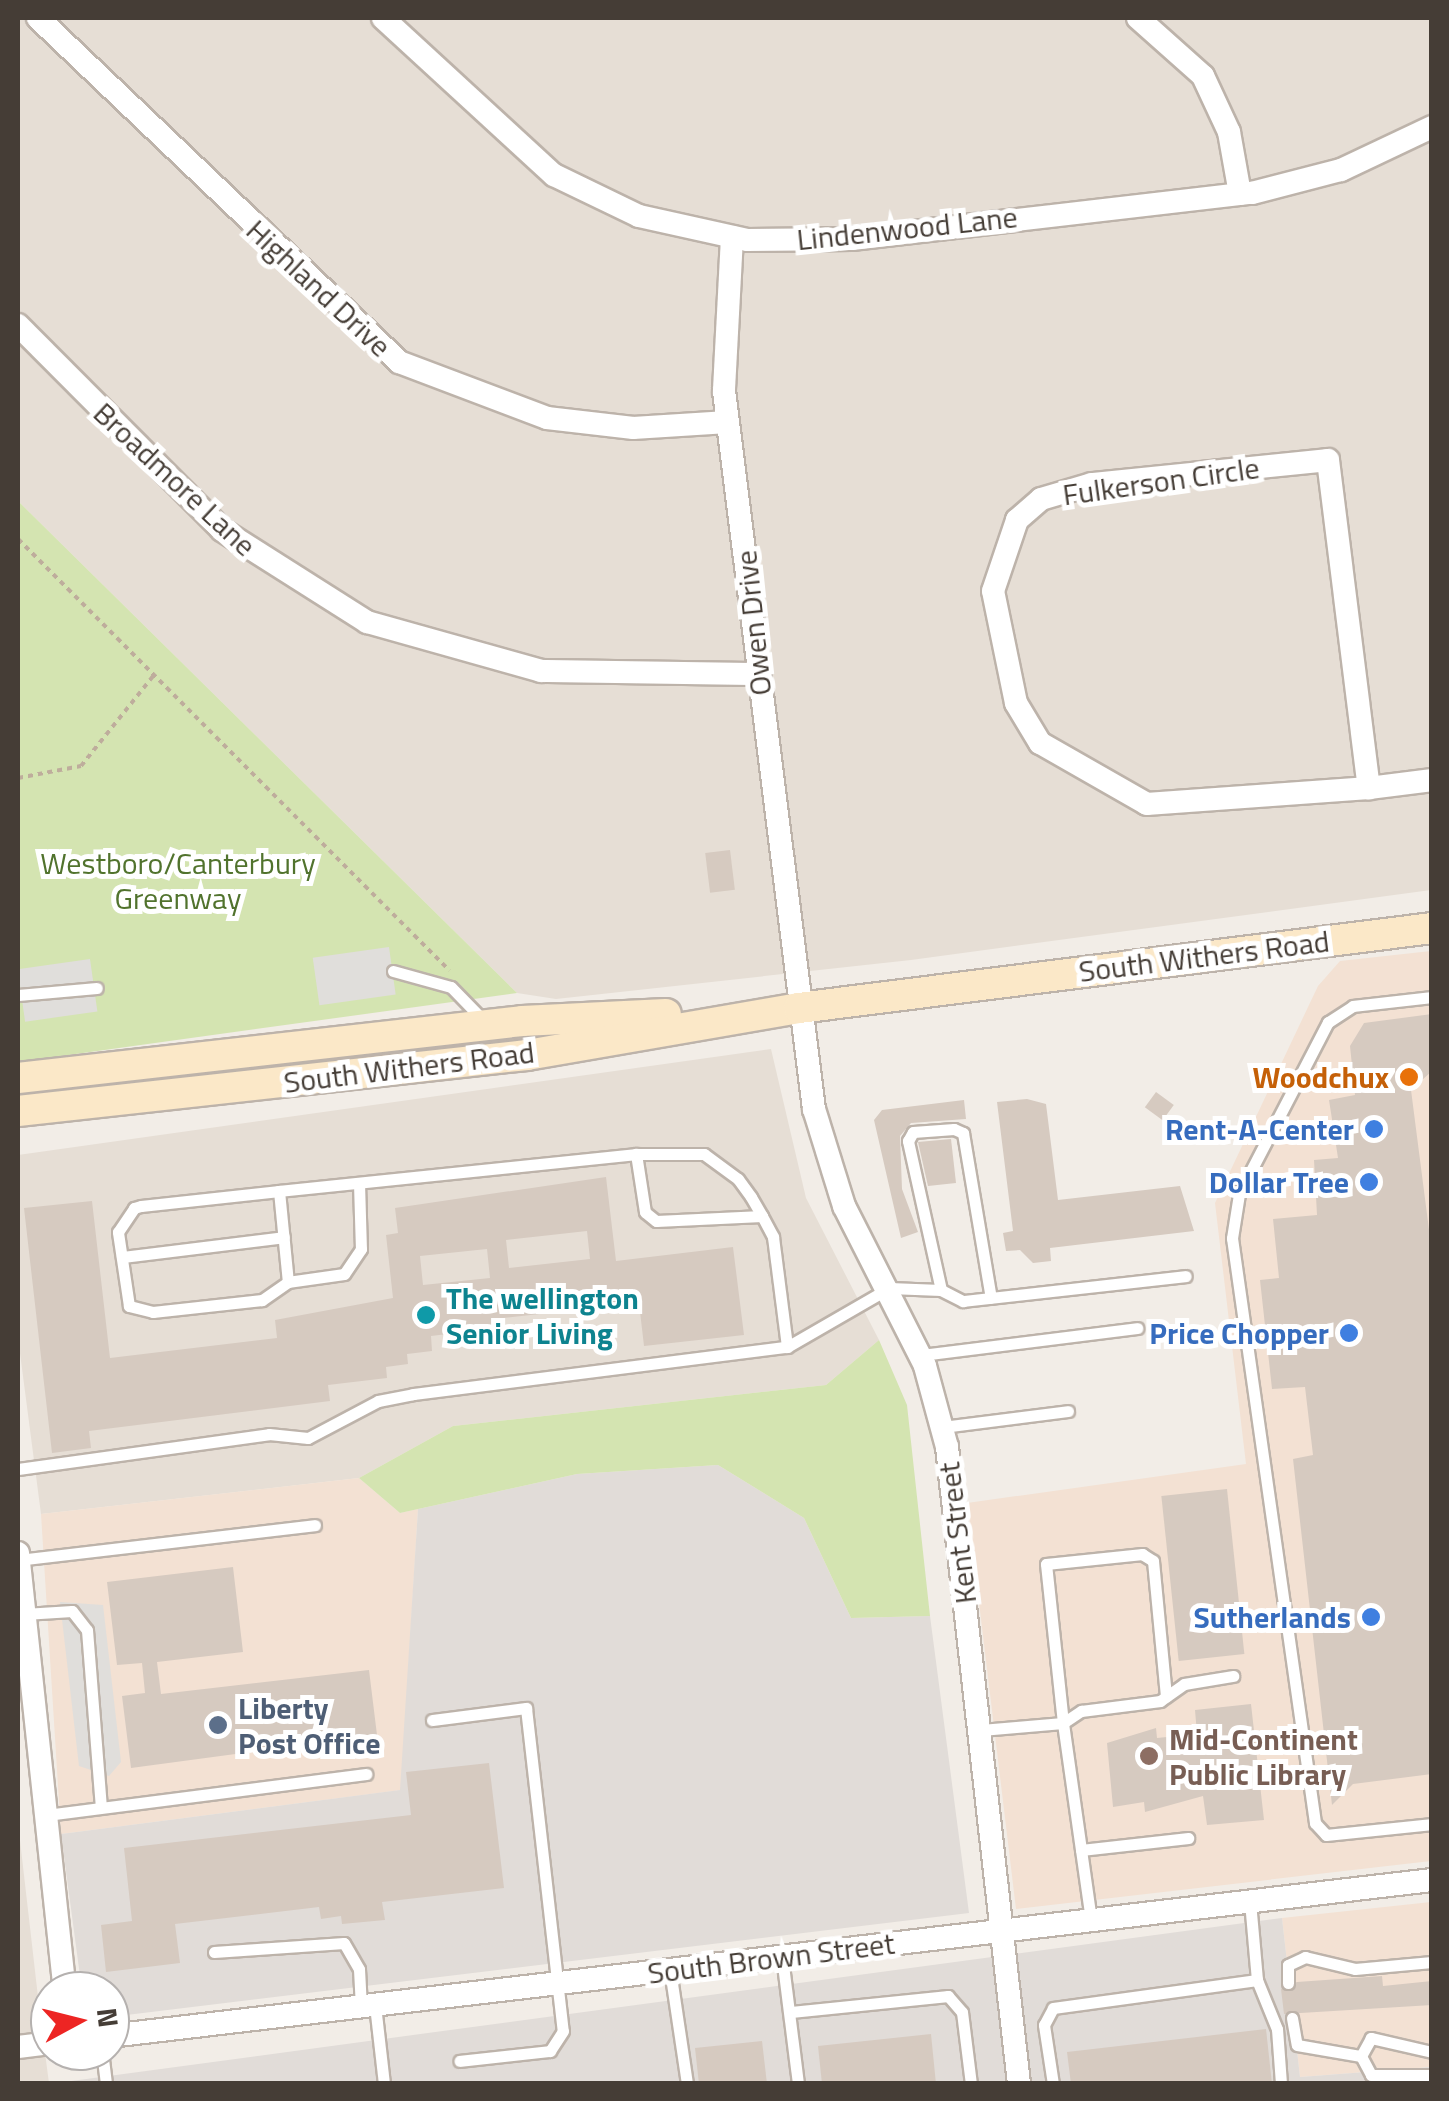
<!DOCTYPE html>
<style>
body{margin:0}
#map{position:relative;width:1449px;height:2101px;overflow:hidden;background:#f2ede7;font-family:"Titillium Web",sans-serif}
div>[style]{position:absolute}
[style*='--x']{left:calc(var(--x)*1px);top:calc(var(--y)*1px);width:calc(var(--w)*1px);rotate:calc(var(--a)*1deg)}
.residential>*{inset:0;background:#e6ded5}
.commercial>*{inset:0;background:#f3e1d3}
.industrial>*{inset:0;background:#e1dcd8}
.green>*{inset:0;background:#d4e4b1}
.parking>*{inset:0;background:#e0dedb;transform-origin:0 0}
.building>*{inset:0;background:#d6cac0;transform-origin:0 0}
.path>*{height:4px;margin-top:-2px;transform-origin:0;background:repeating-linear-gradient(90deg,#bead9c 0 5px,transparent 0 10px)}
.roads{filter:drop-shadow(2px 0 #bdb3aa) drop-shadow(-2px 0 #bdb3aa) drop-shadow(0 2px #bdb3aa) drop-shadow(0 -2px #bdb3aa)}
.lane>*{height:11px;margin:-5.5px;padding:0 5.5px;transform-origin:5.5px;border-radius:5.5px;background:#fff}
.street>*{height:22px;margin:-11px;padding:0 11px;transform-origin:11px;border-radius:11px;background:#fff}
.secondary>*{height:30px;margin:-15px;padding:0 15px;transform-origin:15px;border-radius:15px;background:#fbe8c8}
.dots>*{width:28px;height:28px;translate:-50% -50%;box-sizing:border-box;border:5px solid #fff;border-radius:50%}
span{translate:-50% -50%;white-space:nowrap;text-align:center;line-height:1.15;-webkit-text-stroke:10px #fff;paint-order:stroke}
.street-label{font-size:30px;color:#453d36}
.park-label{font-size:30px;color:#51732d}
.food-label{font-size:30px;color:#c56008;font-weight:700}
.right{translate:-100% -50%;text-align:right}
.shop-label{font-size:30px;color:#366cbe;font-weight:700}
.culture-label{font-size:30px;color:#0d838f;font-weight:700}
.left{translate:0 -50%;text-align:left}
.service-label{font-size:30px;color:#4e5e75;font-weight:700}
.education-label{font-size:30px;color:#785e54;font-weight:700}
.frame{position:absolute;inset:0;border:20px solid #453d36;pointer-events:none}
.north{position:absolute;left:30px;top:1971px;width:100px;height:100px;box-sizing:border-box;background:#fff;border:2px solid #b5b1af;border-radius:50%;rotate:83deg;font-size:28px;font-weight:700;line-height:40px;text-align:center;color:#453d36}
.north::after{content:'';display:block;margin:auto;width:35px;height:45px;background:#ed2523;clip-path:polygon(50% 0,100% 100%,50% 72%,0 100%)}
</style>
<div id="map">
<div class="residential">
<i style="clip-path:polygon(18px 18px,1431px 18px,1431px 890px,911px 960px,556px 999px,517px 993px,18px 501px)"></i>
<i style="clip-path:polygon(771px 1049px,806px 1198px,879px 1340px,826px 1385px,453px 1426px,359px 1478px,41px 1514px,18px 1338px,18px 1155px)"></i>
<i style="clip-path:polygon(18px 1823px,41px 2023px,49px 2083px,18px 2083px)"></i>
</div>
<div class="commercial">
<i style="clip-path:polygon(1431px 951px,1431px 1861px,1016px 1909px,967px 1503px,1246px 1464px,1215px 1203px,1318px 986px,1340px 961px)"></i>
<i style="clip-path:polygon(359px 1478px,400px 1513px,418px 1509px,401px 1790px,61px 1834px,41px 1514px)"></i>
<i style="clip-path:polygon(1431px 1902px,1431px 2067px,1300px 2077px,1282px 1918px)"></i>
</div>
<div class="industrial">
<i style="clip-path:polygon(718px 1465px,804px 1518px,851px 1618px,930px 1616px,969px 1913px,110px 2017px,110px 1991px,82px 1991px,61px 1834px,400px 1790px,418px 1509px,577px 1474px)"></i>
<i style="clip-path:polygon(1282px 1918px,1300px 2077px,1432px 2067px,1431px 2084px,49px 2084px)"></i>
</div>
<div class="green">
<i style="clip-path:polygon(18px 501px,517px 993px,18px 1062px)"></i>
<i style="clip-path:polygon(879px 1340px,907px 1405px,930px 1616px,851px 1618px,804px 1518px,718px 1465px,577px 1474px,400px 1513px,359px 1478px,453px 1426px,826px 1385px)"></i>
</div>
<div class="parking">
<i style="left:389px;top:947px;width:48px;height:77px;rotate:82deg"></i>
<i style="left:90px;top:959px;width:53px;height:73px;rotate:82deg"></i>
<i style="clip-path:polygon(60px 1602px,103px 1605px,121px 1762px,109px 1776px,79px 1766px)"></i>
</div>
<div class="building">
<i style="left:730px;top:850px;width:40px;height:25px;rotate:83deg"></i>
<i style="clip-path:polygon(1432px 1014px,1432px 1071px,1411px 1090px,1432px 1253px,1432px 1774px,1353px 1784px,1332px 1805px,1293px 1459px,1313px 1455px,1305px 1387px,1272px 1389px,1260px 1280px,1279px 1278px,1273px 1219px,1317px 1215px,1314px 1160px,1338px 1158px,1329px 1100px,1355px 1095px,1350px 1046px,1364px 1023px)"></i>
<i style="left:1156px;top:1092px;width:22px;height:19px;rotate:36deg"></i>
<i style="clip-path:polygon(1027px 1099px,1046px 1104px,1058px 1200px,1180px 1186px,1194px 1231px,1050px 1248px,1051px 1261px,1033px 1263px,1020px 1250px,1006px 1251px,1003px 1233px,1013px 1231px,997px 1102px)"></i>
<i style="clip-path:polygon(964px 1100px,966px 1119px,911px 1123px,900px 1136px,902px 1189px,918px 1232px,901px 1238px,874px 1120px,882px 1110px)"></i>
<i style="clip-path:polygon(951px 1139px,956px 1183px,928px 1186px,918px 1142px)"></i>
<i style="clip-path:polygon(evenodd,606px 1177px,616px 1261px,733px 1247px,744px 1335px,644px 1346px,639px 1303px,495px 1319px,497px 1328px,431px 1336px,432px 1351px,407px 1354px,408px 1364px,386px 1367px,387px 1378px,328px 1385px,330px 1401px,89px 1431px,91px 1448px,52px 1453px,24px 1208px,92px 1201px,110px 1358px,277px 1338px,275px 1320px,393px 1298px,386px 1235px,398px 1233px,395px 1208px,606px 1177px,587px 1231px,590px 1259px,509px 1268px,506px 1240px,587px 1231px,606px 1177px,487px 1249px,490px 1278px,423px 1285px,420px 1256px,487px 1249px)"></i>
<i style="left:1227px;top:1489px;width:166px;height:66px;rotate:84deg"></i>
<i style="clip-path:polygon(233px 1567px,243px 1652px,157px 1662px,161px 1694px,369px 1670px,377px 1735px,131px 1768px,122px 1696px,145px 1693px,142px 1663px,117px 1665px,107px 1582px)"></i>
<i style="clip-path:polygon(1251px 1704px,1264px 1820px,1207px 1825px,1203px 1796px,1145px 1812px,1144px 1802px,1113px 1807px,1107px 1743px,1156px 1728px,1157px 1738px,1197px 1734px,1195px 1710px)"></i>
<i style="clip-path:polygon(489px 1763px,504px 1888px,382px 1902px,385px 1920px,342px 1924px,341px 1916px,321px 1919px,319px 1907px,175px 1924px,180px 1963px,106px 1972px,101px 1925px,132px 1921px,124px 1848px,411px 1815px,406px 1772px)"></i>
<i style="clip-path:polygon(1382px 1976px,1383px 1986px,1432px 1981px,1432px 2005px,1284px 2014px,1281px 1989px,1297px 1982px)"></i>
<i style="clip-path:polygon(1266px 2029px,1272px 2084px,1071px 2084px,1067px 2052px)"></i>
<i style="clip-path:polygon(931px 2034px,936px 2084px,822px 2084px,818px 2046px)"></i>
<i style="clip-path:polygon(762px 2041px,767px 2084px,699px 2084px,695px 2048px)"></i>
</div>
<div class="path">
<i style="--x:18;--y:539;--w:610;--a:45"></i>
<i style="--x:18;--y:778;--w:64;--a:-10.8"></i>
<i style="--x:81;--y:766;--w:117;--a:-51.3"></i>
</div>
<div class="roads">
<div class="lane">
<i style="--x:393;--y:971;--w:60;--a:15.4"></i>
<i style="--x:451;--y:987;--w:49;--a:45.8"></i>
<i style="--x:18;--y:995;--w:79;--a:-5.1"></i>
<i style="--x:1432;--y:997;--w:80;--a:173.5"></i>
<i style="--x:1353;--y:1006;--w:30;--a:147"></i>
<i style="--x:1328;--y:1022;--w:194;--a:117.4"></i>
<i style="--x:1239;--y:1194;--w:45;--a:99"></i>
<i style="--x:1232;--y:1238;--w:591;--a:81.92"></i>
<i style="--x:1315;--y:1823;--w:16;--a:47"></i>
<i style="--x:1326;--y:1835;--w:107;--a:-5.9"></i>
<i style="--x:359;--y:1183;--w:66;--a:88.3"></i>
<i style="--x:361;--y:1249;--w:30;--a:124"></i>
<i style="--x:344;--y:1274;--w:57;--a:171.9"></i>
<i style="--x:288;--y:1282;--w:32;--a:145"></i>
<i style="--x:262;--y:1300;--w:110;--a:173.7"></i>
<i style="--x:153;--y:1312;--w:25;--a:-166"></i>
<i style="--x:129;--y:1306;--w:75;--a:-98.5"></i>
<i style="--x:118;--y:1232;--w:29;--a:-56"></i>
<i style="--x:134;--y:1208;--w:7;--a:-16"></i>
<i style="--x:141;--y:1206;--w:139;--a:-6.2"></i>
<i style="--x:279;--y:1191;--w:359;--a:-5.9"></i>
<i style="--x:279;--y:1191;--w:91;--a:84.4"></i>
<i style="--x:762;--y:1216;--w:106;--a:177.3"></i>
<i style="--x:656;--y:1221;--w:14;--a:-141"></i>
<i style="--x:645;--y:1212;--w:59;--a:-98.8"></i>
<i style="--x:636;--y:1154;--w:68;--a:0"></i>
<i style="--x:704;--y:1154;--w:42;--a:36.3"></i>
<i style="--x:738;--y:1179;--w:22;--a:54"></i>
<i style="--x:751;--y:1197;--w:22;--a:60"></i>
<i style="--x:762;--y:1216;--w:24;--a:62"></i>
<i style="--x:773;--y:1237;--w:111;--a:82.7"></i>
<i style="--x:122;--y:1257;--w:163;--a:-7"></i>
<i style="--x:941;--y:1290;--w:153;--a:-102.5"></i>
<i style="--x:908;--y:1141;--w:10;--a:-61"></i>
<i style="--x:913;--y:1132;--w:41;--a:-4.2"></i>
<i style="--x:954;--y:1129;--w:10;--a:24"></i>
<i style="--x:963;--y:1133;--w:167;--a:80.4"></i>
<i style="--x:921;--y:1355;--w:218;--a:-7.1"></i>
<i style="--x:942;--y:1427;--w:127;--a:-7.2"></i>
<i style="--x:18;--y:1469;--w:253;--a:-7.9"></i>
<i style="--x:269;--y:1434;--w:39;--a:6"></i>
<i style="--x:308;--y:1438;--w:79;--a:-27.9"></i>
<i style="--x:378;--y:1401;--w:36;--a:-11"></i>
<i style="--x:413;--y:1394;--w:377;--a:-7.2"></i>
<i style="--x:787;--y:1347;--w:118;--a:-30"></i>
<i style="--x:889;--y:1288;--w:52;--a:2.2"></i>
<i style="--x:941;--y:1290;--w:25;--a:27"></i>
<i style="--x:963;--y:1301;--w:224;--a:-6.4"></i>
<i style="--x:18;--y:1560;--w:299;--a:-6.7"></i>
<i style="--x:24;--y:1614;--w:48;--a:-3.6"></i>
<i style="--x:72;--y:1611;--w:24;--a:52"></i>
<i style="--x:87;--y:1630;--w:178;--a:85.5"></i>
<i style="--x:432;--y:1720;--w:95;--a:-7.3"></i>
<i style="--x:526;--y:1708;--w:325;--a:83.5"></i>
<i style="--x:563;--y:2031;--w:24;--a:123"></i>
<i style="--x:550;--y:2051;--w:91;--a:173.7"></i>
<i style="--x:981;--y:1730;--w:82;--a:-4.9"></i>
<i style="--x:1063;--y:1723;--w:160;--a:-96.1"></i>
<i style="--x:1046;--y:1564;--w:97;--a:-5.9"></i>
<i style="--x:1142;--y:1554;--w:13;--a:32"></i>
<i style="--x:1153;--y:1561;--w:136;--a:84.5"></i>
<i style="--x:46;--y:1815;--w:323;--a:-7.3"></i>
<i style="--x:1081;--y:1850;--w:108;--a:-6.4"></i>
<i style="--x:1091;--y:1920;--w:199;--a:-98.1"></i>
<i style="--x:1063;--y:1723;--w:22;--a:-34"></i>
<i style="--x:1081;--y:1711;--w:80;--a:-7.2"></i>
<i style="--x:1160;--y:1701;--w:29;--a:-35"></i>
<i style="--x:1184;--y:1684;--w:50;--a:-9.3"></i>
<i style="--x:214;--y:1952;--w:130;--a:-4"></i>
<i style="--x:344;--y:1943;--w:30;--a:60"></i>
<i style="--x:359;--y:1969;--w:38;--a:87"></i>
<i style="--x:782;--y:1957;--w:128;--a:82.8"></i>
<i style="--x:670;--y:1970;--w:115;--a:81.5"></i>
<i style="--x:1257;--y:1980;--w:53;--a:67.8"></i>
<i style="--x:1277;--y:2029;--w:55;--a:85.8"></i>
<i style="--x:1288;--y:1983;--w:18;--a:-90"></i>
<i style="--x:1288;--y:1965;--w:19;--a:-25"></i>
<i style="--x:1305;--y:1957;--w:51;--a:13.5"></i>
<i style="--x:1355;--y:1969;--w:77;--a:-5.2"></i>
<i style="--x:375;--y:2005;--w:80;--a:83.5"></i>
<i style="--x:791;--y:2012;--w:158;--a:-5.8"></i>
<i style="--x:948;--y:1996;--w:21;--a:49"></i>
<i style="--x:962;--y:2012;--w:73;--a:82.9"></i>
<i style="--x:1292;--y:2018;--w:27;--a:80"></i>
<i style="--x:1297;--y:2045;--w:65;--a:9.8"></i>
<i style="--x:102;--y:2051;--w:33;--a:83"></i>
<i style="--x:1432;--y:2052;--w:63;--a:-167.1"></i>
<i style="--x:1371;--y:2038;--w:21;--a:119"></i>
<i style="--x:1361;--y:2056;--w:21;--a:62"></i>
<i style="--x:1371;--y:2075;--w:61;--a:0"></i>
<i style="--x:1053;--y:2084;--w:60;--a:-98.7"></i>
<i style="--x:1044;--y:2025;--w:19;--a:-62"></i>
<i style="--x:1053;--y:2008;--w:206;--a:-7.8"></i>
<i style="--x:1257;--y:1980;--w:78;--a:-95.1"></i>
</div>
<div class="street">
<i style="--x:38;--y:18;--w:499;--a:43.6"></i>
<i style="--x:399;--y:362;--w:158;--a:20.7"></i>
<i style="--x:547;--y:418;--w:87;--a:6.6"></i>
<i style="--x:633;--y:428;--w:95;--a:-3.6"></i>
<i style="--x:383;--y:18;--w:232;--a:42.6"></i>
<i style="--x:554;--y:175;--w:94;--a:25.8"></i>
<i style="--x:639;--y:216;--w:111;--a:12.5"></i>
<i style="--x:747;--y:240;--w:105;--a:-0.5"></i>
<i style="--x:852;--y:239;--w:403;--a:-6.6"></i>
<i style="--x:1252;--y:193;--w:92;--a:-14.5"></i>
<i style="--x:1341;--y:170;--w:101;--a:-25.3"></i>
<i style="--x:1138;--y:18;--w:87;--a:41.7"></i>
<i style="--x:1203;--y:76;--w:62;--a:65.1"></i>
<i style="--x:1229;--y:132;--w:63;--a:79.9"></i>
<i style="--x:732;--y:237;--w:154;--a:93"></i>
<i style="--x:724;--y:391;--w:724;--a:82.86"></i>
<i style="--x:814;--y:1109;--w:102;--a:72.8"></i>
<i style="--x:844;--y:1206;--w:179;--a:63.1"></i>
<i style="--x:925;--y:1366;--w:84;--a:74.8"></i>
<i style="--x:947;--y:1447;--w:641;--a:83.55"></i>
<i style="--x:18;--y:325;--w:289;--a:45.1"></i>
<i style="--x:222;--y:530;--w:172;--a:32.4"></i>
<i style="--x:367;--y:622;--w:181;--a:15.7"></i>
<i style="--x:541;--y:671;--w:217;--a:0.8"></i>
<i style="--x:1328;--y:460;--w:331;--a:82.9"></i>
<i style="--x:1369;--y:788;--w:223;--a:175.9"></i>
<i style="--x:1147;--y:804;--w:123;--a:-150.3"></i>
<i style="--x:1040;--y:743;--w:47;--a:-121"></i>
<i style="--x:1016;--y:703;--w:114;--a:-101.6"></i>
<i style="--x:993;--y:591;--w:75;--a:-71.3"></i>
<i style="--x:1017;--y:520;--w:32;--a:-41"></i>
<i style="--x:1041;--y:499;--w:53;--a:-16.4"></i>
<i style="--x:1092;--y:484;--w:237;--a:-5.8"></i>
<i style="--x:1369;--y:788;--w:64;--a:-7.2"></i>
<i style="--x:18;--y:1553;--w:441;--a:83.9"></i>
<i style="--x:110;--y:2036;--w:1331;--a:-6.73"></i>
<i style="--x:18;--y:2047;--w:32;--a:-7"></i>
</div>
<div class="secondary">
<i style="--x:18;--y:1078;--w:507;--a:-6.45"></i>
<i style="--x:522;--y:1021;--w:144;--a:-2.8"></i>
<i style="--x:18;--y:1111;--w:512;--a:-6.28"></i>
<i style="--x:527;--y:1055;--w:276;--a:-9.8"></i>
<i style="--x:799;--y:1008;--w:638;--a:-7.2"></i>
</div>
</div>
<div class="dots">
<i style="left:1409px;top:1077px;background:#e8710a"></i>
<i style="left:1374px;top:1129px;background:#3f7fe0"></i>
<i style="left:1369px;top:1182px;background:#3f7fe0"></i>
<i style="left:426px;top:1315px;background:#0f9aa8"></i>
<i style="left:1349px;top:1333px;background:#3f7fe0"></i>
<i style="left:1371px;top:1617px;background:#3f7fe0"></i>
<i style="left:218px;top:1725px;background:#5c6f8a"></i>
<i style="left:1149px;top:1756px;background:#8d6e63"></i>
</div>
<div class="street-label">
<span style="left:907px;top:228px;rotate:-6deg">Lindenwood Lane</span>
<span style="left:319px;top:288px;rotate:43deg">Highland Drive</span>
<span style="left:175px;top:479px;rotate:43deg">Broadmore Lane</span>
<span style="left:1161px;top:481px;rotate:-8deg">Fulkerson Circle</span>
<span style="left:753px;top:623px;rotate:-96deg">Owen Drive</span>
<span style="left:1204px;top:956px;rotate:-7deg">South Withers Road</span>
<span style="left:409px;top:1067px;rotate:-7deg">South Withers Road</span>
<span style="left:957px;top:1533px;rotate:-97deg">Kent Street</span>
<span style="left:771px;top:1958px;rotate:-7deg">South Brown Street</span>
</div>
<div class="park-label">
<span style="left:178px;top:880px">Westboro/Canterbury<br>Greenway</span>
</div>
<div class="food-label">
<span class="right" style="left:1389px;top:1077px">Woodchux</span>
</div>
<div class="shop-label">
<span class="right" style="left:1354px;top:1129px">Rent-A-Center</span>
<span class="right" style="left:1349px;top:1182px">Dollar Tree</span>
<span class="right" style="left:1329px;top:1333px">Price Chopper</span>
<span class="right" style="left:1351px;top:1617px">Sutherlands</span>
</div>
<div class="culture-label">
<span class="left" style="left:446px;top:1315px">The wellington<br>Senior Living</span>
</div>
<div class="service-label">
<span class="left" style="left:238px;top:1725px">Liberty<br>Post Office</span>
</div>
<div class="education-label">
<span class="left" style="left:1169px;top:1756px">Mid-Continent<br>Public Library</span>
</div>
<div class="frame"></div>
<div class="north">N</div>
</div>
